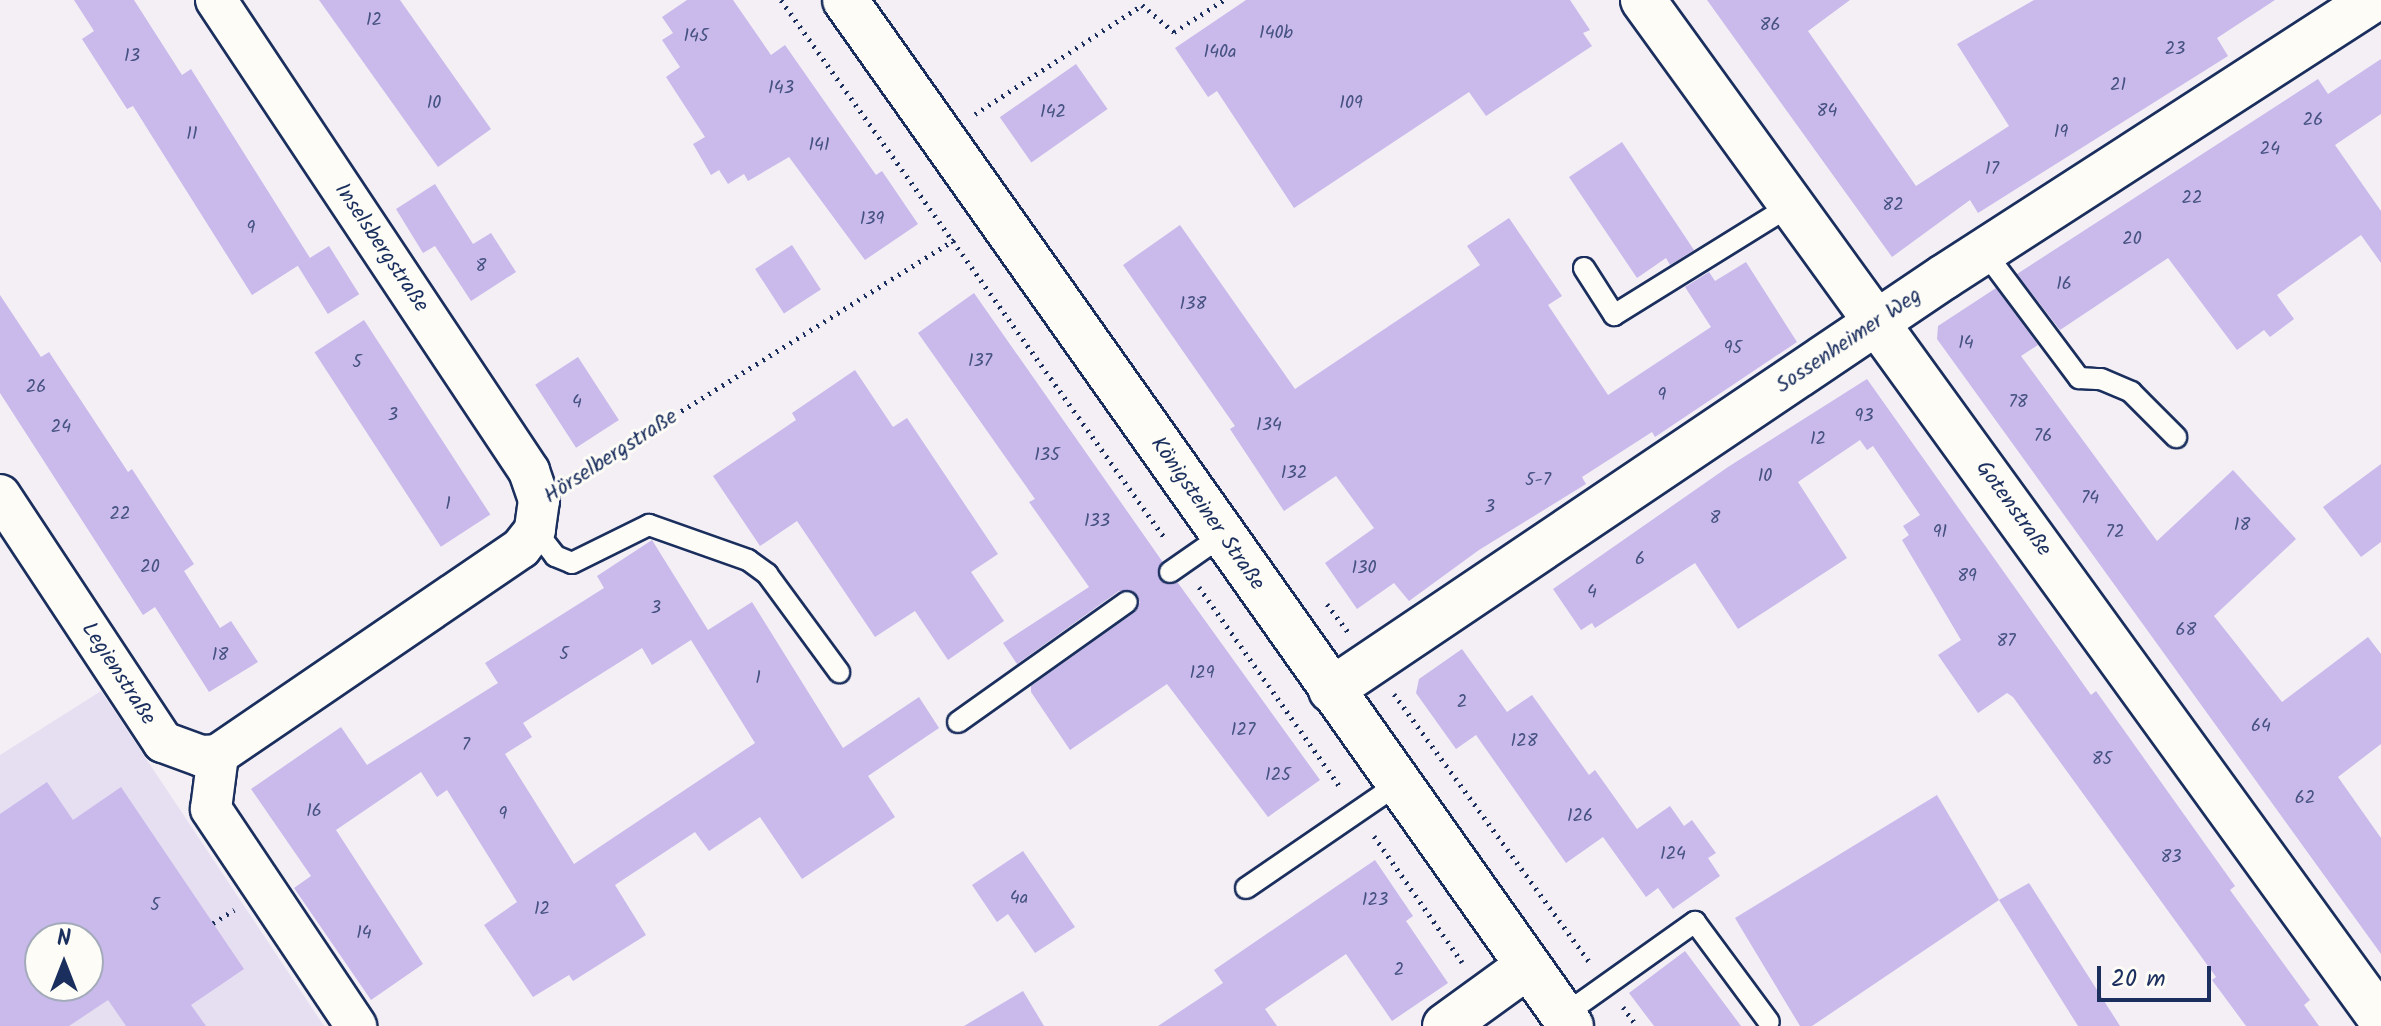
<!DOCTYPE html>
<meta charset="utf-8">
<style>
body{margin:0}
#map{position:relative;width:2381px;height:1026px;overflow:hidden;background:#f3eff5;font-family:Kalam,sans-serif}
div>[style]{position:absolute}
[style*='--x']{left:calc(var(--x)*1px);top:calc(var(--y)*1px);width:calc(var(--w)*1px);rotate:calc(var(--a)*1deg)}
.built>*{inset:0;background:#e6dff2}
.building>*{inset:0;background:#c9baeb;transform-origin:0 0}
.path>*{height:5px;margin-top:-2.5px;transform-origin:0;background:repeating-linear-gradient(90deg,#1b2f5e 0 2px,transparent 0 8px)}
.roads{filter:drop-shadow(2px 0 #1b2f5e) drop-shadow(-2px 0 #1b2f5e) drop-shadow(0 2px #1b2f5e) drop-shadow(0 -2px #1b2f5e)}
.service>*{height:20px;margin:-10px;padding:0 10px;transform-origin:10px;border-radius:10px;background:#fdfcf7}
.minor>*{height:40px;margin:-20px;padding:0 20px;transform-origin:20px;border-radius:20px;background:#fdfcf7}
.tertiary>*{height:44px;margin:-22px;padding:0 22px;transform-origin:22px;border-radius:22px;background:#fdfcf7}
.secondary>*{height:44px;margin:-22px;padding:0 22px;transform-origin:22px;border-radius:22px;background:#fdfcf7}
span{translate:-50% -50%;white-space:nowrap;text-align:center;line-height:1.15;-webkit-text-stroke:6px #fdfcf7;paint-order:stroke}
.number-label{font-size:18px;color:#465281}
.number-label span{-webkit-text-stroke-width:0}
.street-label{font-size:22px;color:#1b2f5e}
.north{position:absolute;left:24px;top:922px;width:80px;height:80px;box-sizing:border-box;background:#fdfcf7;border:2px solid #a3aaba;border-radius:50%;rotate:0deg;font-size:22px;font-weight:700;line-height:32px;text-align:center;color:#1b2f5e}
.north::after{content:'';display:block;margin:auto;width:28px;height:36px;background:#1b2f5e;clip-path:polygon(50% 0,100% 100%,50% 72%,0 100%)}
.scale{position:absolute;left:2097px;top:966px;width:114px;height:36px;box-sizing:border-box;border:4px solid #1b2f5e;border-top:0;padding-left:10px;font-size:24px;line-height:28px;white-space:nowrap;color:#1b2f5e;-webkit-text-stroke:6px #fdfcf7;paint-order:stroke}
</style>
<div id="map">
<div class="built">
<i style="clip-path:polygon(evenodd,101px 691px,324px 1026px,0 1026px,0 755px,101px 691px,40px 938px,88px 938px,88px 986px,40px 986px,40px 938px)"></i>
</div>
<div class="building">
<i style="clip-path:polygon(74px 0,134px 0,182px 75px,191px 69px,310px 258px,252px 295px,133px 106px,127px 109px,82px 39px,94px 31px)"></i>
<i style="clip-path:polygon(319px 0,400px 0,491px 129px,438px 167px)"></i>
<i style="clip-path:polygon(687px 0,733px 0,771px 55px,785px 45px,876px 175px,882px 171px,918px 224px,865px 260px,789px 157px,748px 181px,744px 174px,728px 184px,719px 170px,711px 175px,693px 144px,705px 137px,666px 77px,680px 67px,662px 40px,673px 33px,662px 17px)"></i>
<i style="clip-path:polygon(1246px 0,1570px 0,1590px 30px,1583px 33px,1592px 46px,1486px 116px,1469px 92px,1294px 208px,1217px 91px,1208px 97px,1175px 48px)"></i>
<i style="clip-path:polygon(1707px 0,1850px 0,1808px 31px,1916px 186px,2009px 126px,1957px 44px,2034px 0,2275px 0,2217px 38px,2228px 56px,1978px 213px,1970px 200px,1892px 257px)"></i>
<i style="clip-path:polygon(2381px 59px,2381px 114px,2335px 145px,2381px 211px,2381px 263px,2361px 235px,2277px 295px,2294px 319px,2270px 337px,2264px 330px,2237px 350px,2168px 258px,2060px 330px,2017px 274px,2318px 79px,2328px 94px)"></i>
<i style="left:1076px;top:64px;width:55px;height:93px;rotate:55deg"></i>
<i style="clip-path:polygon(1622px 142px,1694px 250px,1670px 265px,1666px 258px,1637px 278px,1569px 177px)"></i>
<i style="clip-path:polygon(435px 184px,473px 244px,491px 233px,516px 272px,471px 301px,435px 246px,423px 253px,396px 209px)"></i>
<i style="clip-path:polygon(1509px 218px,1562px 296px,1548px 305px,1608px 395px,1711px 327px,1685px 287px,1709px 272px,1715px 281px,1746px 262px,1797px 342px,1655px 437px,1652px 432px,1582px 477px,1586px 484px,1479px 550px,1409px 601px,1394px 583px,1357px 609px,1325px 563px,1374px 528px,1336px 476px,1284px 511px,1230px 429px,1235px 426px,1123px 265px,1180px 225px,1295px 389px,1480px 265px,1467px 246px)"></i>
<i style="left:792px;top:245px;width:53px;height:44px;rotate:57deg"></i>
<i style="left:329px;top:246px;width:57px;height:37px;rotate:58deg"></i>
<i style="clip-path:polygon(1996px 288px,2038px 345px,2021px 356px,2157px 541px,2233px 470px,2296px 539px,2214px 616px,2282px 702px,2368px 637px,2381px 654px,2381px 744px,2338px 777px,2381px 838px,2381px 954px,1937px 339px,1938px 326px)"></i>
<i style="clip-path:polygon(974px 293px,1162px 561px,1160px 580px,1178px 583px,1320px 780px,1268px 817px,1167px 684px,1070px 750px,1031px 692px,1031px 686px,1135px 612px,1140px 602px,1133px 591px,1119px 591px,1017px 664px,1003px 643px,1089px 587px,1029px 502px,1035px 499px,918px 333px)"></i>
<i style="clip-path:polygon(0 295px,41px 357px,49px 352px,128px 472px,132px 469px,194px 564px,184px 571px,220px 628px,231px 621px,258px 662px,209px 692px,155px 607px,143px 615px,0 393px)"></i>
<i style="left:364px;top:320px;width:232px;height:59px;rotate:57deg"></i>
<i style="left:578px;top:357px;width:75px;height:51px;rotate:57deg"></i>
<i style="clip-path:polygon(855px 370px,893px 427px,907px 418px,998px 554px,971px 572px,1004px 621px,948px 660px,915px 611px,875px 637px,797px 521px,760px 546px,713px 476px,796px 420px,792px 413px)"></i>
<i style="clip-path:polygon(1867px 379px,2091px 695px,2096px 691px,2235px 886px,2230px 890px,2310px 1000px,2304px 1005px,2319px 1026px,2246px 1026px,2212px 980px,2216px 977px,2013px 697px,2007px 693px,1978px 713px,1938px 655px,1961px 640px,1902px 540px,1909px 535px,1903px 526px,1920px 515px,1873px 446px,1867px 450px,1860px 440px,1798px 482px,1847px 558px,1738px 629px,1695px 563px,1595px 628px,1592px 623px,1581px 630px,1553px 589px,1728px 467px)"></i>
<i style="clip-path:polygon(2381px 464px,2381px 542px,2361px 557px,2323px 507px)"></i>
<i style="clip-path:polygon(evenodd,652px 540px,708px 630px,752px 602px,843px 748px,919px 697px,939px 728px,868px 776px,895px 817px,802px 879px,760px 817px,709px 851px,695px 832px,615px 885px,646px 935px,573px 981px,569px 975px,533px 997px,484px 925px,517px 902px,447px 790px,437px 797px,421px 772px,336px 830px,423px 964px,371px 1000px,294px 888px,311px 876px,251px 789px,341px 727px,367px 765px,498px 683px,485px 663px,604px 588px,597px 576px,652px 540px,691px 640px,755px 743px,574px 864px,505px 754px,532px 737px,523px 723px,642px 648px,652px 665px,691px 640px)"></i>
<i style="clip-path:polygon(1462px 649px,1507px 712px,1532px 695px,1589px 775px,1595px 770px,1637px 829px,1670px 806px,1684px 826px,1692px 820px,1716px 853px,1708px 858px,1720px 876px,1673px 909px,1658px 888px,1646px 897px,1603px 837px,1566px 863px,1476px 735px,1456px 749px,1416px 693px,1419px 679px)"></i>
<i style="clip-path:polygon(evenodd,47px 782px,73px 820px,121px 787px,244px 969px,191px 1005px,206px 1026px,126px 1026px,108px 1000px,69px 1026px,0 1026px,0 814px,47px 782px,40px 938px,88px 938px,88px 986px,40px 986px,40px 938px)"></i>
<i style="clip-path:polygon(1937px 795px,1999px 900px,1812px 1026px,1800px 1026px,1735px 918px)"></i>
<i style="clip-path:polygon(1023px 851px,1075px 927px,1035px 953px,1008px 914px,997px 922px,972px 885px)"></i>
<i style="clip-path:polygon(1375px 860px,1413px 916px,1406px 921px,1448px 983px,1392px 1021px,1346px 954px,1265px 1009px,1277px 1026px,1158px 1026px,1223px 983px,1214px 970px)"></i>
<i style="clip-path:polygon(2029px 883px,2120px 1026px,2078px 1026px,1999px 900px)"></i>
<i style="clip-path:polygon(1685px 951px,1741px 1026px,1654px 1026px,1629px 993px)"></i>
<i style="clip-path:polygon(1023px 991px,1044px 1026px,964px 1026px)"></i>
</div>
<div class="path">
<i style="--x:781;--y:0;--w:663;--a:54.51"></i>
<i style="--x:975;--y:114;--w:199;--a:-33.1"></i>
<i style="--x:1142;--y:5;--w:42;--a:40.2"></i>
<i style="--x:1174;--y:32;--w:59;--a:-32.6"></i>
<i style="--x:573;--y:479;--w:451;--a:-32.1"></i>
<i style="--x:1199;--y:587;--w:246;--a:54.8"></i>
<i style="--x:1327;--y:604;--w:35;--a:53"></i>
<i style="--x:1394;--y:694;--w:331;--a:53.9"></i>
<i style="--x:1374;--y:836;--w:154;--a:55.1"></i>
<i style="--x:213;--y:923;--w:25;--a:-32"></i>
<i style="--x:1623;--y:1007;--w:24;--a:54"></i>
</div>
<div class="roads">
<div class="service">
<i style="--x:1984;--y:251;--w:159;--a:53.2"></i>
<i style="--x:2079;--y:378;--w:22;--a:3"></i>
<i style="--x:2101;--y:379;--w:33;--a:23"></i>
<i style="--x:2131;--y:392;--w:64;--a:45"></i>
<i style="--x:1584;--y:268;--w:56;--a:57.4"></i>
<i style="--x:1614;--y:315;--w:211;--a:-31.8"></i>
<i style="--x:535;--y:530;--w:33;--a:52"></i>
<i style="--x:555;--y:556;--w:18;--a:22"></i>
<i style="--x:572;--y:563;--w:86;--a:-26.3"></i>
<i style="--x:649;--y:525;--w:105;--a:19.5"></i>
<i style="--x:748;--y:560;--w:24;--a:36"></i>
<i style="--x:767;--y:574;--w:122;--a:53.7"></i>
<i style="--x:1170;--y:572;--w:65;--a:-34.9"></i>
<i style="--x:958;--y:722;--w:207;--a:-35.4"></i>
<i style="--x:1246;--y:888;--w:184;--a:-34.4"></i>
<i style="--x:1564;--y:1015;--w:161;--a:-35.4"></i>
<i style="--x:1695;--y:922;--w:124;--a:53.5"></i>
</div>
<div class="minor">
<i style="--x:216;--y:0;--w:566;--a:56.39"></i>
<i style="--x:529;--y:471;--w:31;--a:71"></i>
<i style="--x:539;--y:500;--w:30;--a:98"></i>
<i style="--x:535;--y:530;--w:23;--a:128"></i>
<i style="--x:521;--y:548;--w:367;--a:145.7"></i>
<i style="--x:0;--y:495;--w:296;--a:56.6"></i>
<i style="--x:163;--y:742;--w:40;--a:20.2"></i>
<i style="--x:201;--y:756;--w:17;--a:-3"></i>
<i style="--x:218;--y:755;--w:54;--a:97.4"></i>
<i style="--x:211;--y:809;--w:261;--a:56.2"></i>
</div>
<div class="tertiary">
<i style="--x:1331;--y:690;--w:739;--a:-33.97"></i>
<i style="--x:1944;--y:277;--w:511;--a:-32.85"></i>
<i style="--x:1445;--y:1026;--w:102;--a:-35.9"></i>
</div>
<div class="secondary">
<i style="--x:845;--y:0;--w:1257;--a:54.72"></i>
<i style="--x:1643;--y:0;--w:1258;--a:54.09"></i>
</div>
</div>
<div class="number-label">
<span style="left:374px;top:21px">12</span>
<span style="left:1770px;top:26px">86</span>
<span style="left:1276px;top:34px">140b</span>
<span style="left:696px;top:37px">145</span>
<span style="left:2175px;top:50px">23</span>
<span style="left:1220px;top:53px">140a</span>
<span style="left:132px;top:57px">13</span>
<span style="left:2118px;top:86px">21</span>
<span style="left:781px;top:89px">143</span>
<span style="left:434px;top:104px">10</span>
<span style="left:1351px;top:104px">109</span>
<span style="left:1827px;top:112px">84</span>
<span style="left:1053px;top:113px">142</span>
<span style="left:2313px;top:121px">26</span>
<span style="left:2061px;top:133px">19</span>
<span style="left:192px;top:135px">11</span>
<span style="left:819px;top:146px">141</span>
<span style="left:2270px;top:150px">24</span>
<span style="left:1992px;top:170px">17</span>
<span style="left:2192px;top:199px">22</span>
<span style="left:1893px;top:206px">82</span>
<span style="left:872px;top:220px">139</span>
<span style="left:251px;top:229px">9</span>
<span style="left:2132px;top:240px">20</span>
<span style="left:481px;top:267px">8</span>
<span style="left:2064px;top:285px">16</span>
<span style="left:1193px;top:305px">138</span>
<span style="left:1966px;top:344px">14</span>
<span style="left:1733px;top:349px">95</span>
<span style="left:980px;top:362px">137</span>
<span style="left:357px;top:363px">5</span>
<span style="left:36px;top:388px">26</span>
<span style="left:1662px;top:396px">9</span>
<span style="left:577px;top:403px">4</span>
<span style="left:2018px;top:403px">78</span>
<span style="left:393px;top:416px">3</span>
<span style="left:1864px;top:417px">93</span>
<span style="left:1269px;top:426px">134</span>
<span style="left:61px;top:428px">24</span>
<span style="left:2043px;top:437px">76</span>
<span style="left:1818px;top:440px">12</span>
<span style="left:1047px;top:456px">135</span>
<span style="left:1294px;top:474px">132</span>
<span style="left:1765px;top:477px">10</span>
<span style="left:1538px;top:481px">5-7</span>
<span style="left:2090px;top:499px">74</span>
<span style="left:448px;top:505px">1</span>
<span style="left:1490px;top:508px">3</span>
<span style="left:120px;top:515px">22</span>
<span style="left:1715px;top:519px">8</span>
<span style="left:1097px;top:522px">133</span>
<span style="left:2242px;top:526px">18</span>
<span style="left:1940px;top:533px">91</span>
<span style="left:2115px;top:533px">72</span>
<span style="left:1640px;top:560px">6</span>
<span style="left:150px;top:568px">20</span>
<span style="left:1364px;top:569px">130</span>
<span style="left:1967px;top:577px">89</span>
<span style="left:1592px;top:593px">4</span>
<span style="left:656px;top:609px">3</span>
<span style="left:2186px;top:631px">68</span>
<span style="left:2006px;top:642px">87</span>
<span style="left:564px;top:655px">5</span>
<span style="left:220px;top:656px">18</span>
<span style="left:1202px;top:674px">129</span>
<span style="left:758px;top:679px">1</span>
<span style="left:1462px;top:703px">2</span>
<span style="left:2261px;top:727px">64</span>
<span style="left:1243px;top:731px">127</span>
<span style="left:1524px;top:742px">128</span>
<span style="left:466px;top:746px">7</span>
<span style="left:2102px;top:760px">85</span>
<span style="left:1278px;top:776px">125</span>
<span style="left:2305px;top:799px">62</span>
<span style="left:314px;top:812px">16</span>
<span style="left:503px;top:815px">9</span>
<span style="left:1580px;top:817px">126</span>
<span style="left:1673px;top:855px">124</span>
<span style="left:2171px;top:858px">83</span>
<span style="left:1019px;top:899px">4a</span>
<span style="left:1375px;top:901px">123</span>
<span style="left:155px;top:906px">5</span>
<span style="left:542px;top:910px">12</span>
<span style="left:364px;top:934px">14</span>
<span style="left:1399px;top:971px">2</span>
</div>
<div class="street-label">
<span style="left:381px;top:248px;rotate:56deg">Inselsbergstraße</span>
<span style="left:1849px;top:341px;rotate:-34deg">Sossenheimer Weg</span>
<span style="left:611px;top:457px;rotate:-33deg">Hörselbergstraße</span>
<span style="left:2013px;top:509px;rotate:54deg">Gotenstraße</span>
<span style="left:1207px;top:514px;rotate:55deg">Königsteiner Straße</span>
<span style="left:118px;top:674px;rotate:57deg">Legienstraße</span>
</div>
<div class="north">N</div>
<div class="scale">20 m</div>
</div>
